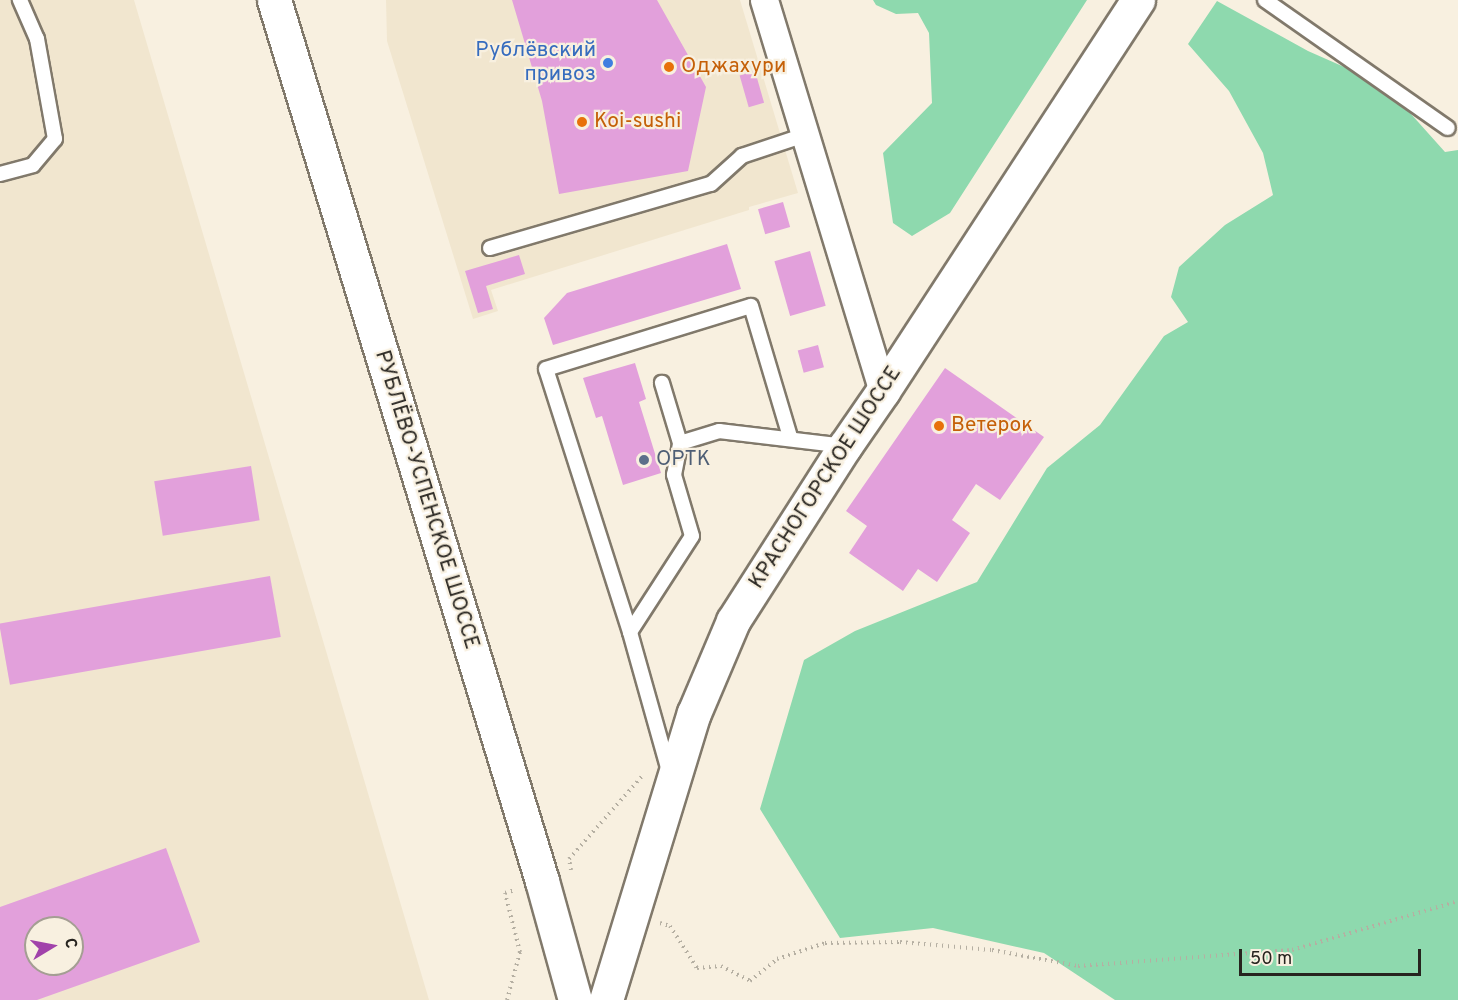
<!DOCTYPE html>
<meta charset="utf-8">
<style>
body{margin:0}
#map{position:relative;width:1458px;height:1000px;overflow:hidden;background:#f8f0e0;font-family:Overpass,sans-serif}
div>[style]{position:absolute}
.built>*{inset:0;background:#f1e6cf}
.green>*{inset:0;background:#8ed9ae}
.building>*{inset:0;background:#e2a0db;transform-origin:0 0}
.path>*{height:4px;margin-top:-2px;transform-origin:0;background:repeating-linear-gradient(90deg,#b5afa2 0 1.5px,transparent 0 6px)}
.roads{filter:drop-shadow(2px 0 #81796b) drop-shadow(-2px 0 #81796b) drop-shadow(0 2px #81796b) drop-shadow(0 -2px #81796b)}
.service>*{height:14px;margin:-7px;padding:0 7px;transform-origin:7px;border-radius:7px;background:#fff}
.minor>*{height:27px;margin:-13.5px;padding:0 13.5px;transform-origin:13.5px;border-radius:13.5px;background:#fff}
.tertiary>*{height:33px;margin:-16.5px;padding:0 16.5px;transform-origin:16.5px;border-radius:16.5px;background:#fff}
.secondary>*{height:33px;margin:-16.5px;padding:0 16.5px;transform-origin:16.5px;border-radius:16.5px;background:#fff}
.dots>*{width:16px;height:16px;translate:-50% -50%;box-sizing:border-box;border:3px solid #f8f0e0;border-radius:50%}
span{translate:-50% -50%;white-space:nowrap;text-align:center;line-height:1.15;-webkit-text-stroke:4.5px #f8f0e0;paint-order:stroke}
.shop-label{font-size:21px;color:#366cbe}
.right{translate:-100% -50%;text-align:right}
.food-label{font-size:21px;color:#c56008}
.left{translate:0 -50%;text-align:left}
.service-label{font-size:21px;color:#4e5e75}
.street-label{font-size:21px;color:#27241f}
.north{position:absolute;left:24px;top:916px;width:60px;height:60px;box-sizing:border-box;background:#f8f0e0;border:2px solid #a49e93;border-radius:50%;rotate:80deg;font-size:16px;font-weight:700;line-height:24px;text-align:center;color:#27241f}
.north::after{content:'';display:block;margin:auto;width:21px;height:27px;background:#a142aa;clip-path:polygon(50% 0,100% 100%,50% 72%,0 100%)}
.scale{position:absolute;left:1239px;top:949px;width:182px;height:27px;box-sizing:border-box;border:3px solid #27241f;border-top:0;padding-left:8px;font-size:18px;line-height:21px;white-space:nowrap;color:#27241f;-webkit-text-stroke:4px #f8f0e0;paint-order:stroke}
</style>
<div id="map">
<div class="built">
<i style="clip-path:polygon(evenodd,0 0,134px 0,429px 1000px,0 1000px,0 0,36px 928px,72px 928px,72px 964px,36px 964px,36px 928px)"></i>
<i style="clip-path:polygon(386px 0,740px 0,798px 193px,749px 207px,749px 210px,491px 290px,498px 311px,473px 319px,387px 41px)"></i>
</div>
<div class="green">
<i style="clip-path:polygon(873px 0,1087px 0,950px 213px,912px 236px,893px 223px,883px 153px,932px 103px,929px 33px,918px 13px,896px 14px,876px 5px)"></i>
<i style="clip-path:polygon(1217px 1px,1308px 51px,1385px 85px,1445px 152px,1458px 150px,1458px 1000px,1115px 1000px,1044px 953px,933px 928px,840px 938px,760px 809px,804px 660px,855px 631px,977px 582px,1047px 468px,1100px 425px,1164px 336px,1188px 322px,1171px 297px,1179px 267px,1225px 225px,1273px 195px,1263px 153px,1229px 91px,1188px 44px)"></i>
</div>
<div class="building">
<i style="clip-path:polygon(512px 0,657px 0,706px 87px,688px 171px,559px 194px,542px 101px)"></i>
<i style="left:755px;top:71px;width:33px;height:16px;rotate:74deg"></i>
<i style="left:783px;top:202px;width:26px;height:26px;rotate:74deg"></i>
<i style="clip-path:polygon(727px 244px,741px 289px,553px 345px,544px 318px,567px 293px)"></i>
<i style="left:810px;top:251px;width:57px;height:37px;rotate:74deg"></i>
<i style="clip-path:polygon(519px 255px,525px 274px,486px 286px,493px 309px,478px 313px,465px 271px)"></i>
<i style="left:818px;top:345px;width:23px;height:21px;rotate:75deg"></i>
<i style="clip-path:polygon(635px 363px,646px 399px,639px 402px,661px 473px,623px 485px,602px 416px,596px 418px,583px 378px)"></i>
<i style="clip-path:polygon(945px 368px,1044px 437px,1000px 500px,976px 484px,952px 520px,970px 533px,937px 582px,918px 569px,903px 591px,849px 553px,867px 526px,846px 511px)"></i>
<i style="left:251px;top:466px;width:55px;height:98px;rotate:81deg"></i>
<i style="left:270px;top:576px;width:62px;height:275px;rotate:80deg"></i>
<i style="clip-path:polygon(evenodd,166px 848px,200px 942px,37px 1000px,0 1000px,0 907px,166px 848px,36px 928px,72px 928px,72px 964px,36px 964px,36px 928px)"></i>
</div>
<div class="path">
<i style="left:571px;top:870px;width:11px;rotate:-100deg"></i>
<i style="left:569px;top:859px;width:113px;rotate:-48.6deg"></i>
<i style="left:660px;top:923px;width:10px;rotate:17deg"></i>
<i style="left:670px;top:926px;width:50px;rotate:57.3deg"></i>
<i style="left:697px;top:968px;width:24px;rotate:-5deg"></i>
<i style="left:721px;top:966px;width:33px;rotate:27deg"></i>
<i style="left:750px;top:981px;width:35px;rotate:-39deg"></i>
<i style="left:777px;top:959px;width:51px;rotate:-18.4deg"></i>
<i style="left:825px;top:943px;width:75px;rotate:-0.8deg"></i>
<i style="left:900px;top:942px;width:92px;rotate:5deg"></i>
<i style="left:992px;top:950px;width:87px;rotate:10.5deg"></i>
<i style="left:1078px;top:966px;width:215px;rotate:-4.3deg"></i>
<i style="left:1292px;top:950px;width:173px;rotate:-16.4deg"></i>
<i style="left:507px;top:1000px;width:50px;rotate:-74.8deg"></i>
<i style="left:520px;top:952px;width:61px;rotate:-104.3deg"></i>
<i style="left:505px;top:893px;width:10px;rotate:-17deg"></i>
</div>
<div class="roads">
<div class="service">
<i style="left:1265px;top:0;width:223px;rotate:35deg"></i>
<i style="left:0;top:174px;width:34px;rotate:-15deg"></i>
<i style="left:33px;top:165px;width:34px;rotate:-50deg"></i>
<i style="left:55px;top:139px;width:102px;rotate:-100.2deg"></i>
<i style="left:37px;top:39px;width:43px;rotate:-113.6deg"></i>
<i style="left:490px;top:248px;width:230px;rotate:-16.2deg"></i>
<i style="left:711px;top:184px;width:42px;rotate:-42.1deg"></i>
<i style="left:742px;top:156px;width:66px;rotate:-18.4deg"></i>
<i style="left:680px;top:443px;width:41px;rotate:-17.1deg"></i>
<i style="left:719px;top:431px;width:127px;rotate:6.8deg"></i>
<i style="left:630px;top:632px;width:114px;rotate:-57.1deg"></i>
<i style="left:692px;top:536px;width:64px;rotate:-106.4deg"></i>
<i style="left:674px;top:475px;width:33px;rotate:-79deg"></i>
<i style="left:680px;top:443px;width:63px;rotate:-106.7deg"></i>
<i style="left:669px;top:771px;width:144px;rotate:-105.7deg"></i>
<i style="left:630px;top:632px;width:276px;rotate:-107.7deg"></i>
<i style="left:546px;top:369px;width:214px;rotate:-17.1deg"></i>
<i style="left:751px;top:306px;width:137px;rotate:73.4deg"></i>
</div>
<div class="minor">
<i style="left:764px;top:0;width:409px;rotate:73.1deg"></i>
</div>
<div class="tertiary">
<i style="left:606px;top:1000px;width:300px;rotate:-73deg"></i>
<i style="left:694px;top:713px;width:100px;rotate:-67deg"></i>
<i style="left:733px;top:621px;width:208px;rotate:-57.4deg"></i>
<i style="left:845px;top:446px;width:67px;rotate:-55.4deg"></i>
<i style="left:883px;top:391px;width:467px;rotate:-56.9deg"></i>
</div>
<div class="secondary">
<i style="left:274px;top:0;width:921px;rotate:73.08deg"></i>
<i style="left:542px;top:881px;width:123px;rotate:74.5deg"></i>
</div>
</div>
<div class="dots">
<i style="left:608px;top:63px;background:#3f7fe0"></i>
<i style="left:669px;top:67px;background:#e8710a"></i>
<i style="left:582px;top:122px;background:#e8710a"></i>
<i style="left:939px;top:426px;background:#e8710a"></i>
<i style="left:644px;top:460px;background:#5c6f8a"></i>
</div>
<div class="shop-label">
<span class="right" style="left:596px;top:63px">Рублёвский<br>привоз</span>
</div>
<div class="food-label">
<span class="left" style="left:681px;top:67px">Оджахури</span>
<span class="left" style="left:594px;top:122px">Koi-sushi</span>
<span class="left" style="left:951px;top:426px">Ветерок</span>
</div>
<div class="service-label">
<span class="left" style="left:656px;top:460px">ОРТК</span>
</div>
<div class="street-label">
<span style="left:826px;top:478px;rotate:-57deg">КРАСНОГОРСКОЕ ШОССЕ</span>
<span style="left:426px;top:500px;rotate:73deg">РУБЛЁВО-УСПЕНСКОЕ ШОССЕ</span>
</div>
<div class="north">С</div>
<div class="scale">50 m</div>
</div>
